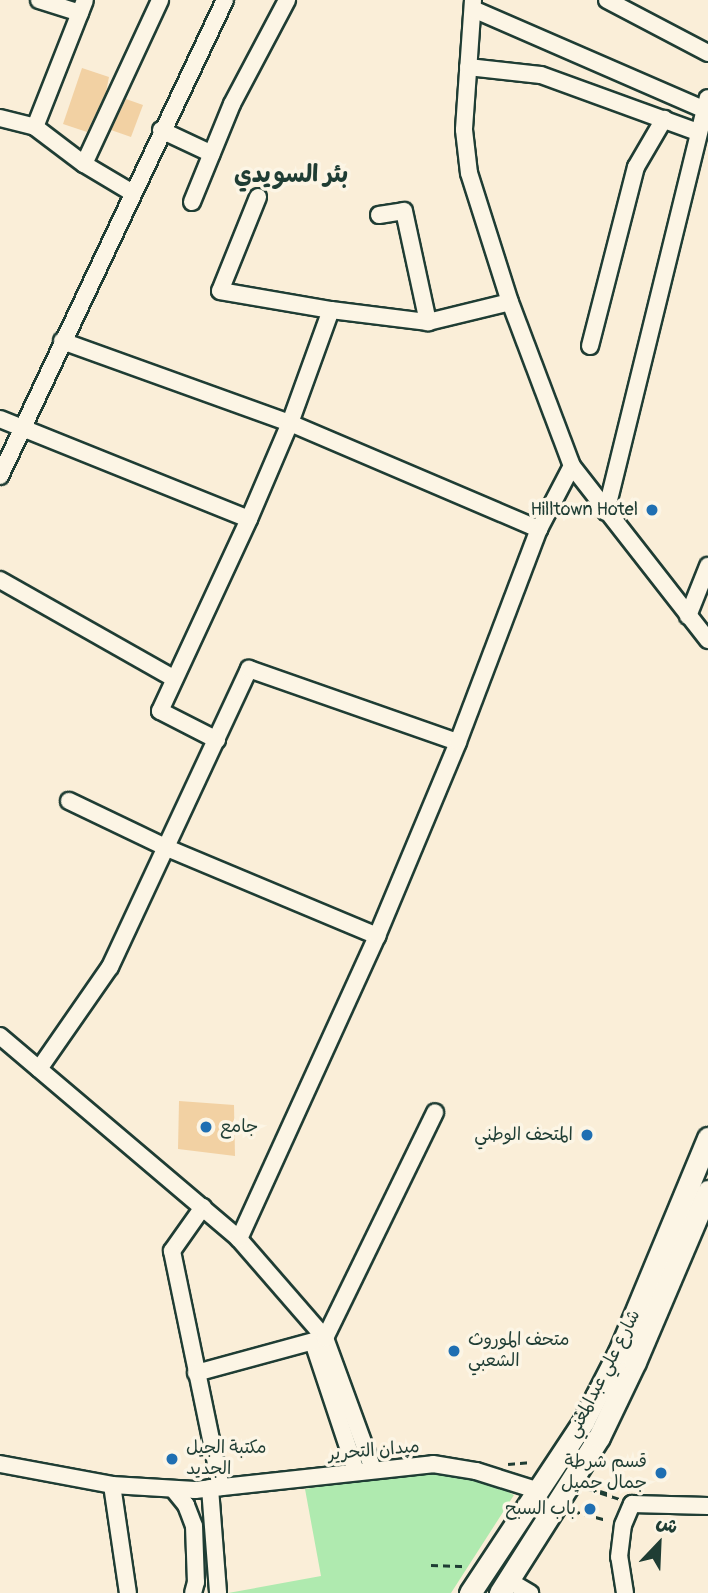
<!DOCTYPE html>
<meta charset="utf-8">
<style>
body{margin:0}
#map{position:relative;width:708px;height:1593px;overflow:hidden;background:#faeed8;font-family:Pangolin,"Playpen Sans Arabic",sans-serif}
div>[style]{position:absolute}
.green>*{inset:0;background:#afeaaf}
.building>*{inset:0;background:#f2d1a3}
.path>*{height:2.5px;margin-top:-1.25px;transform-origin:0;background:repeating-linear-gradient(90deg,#1f3d34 0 7px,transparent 0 12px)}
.roads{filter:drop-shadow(2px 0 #1f3d34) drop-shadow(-2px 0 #1f3d34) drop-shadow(0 2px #1f3d34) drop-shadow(0 -2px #1f3d34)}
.minor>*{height:16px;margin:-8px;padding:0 8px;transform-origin:8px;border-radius:8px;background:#fcf5e5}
.major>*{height:21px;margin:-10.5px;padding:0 10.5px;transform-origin:10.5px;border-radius:10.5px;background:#fcf5e5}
.dots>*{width:19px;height:19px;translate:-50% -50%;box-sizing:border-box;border:4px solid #fcf5e5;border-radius:50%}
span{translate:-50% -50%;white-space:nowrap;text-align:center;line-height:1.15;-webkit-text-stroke:7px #fcf5e5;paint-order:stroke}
.poi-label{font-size:18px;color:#1f3d34}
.right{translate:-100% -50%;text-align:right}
.left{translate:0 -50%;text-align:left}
.street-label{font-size:18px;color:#1f3d34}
.district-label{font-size:24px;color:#1f3d34;font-weight:700}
.north{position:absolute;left:624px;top:1509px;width:70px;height:70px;-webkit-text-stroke:5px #fcf5e5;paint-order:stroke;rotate:23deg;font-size:19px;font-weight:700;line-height:28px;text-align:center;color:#1f3d34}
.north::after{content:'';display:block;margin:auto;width:24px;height:32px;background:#1f3d34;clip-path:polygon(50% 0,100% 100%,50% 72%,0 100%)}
</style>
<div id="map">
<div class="green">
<i style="clip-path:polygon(428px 1469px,475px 1475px,514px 1495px,451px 1593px,228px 1593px,321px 1576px,305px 1489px)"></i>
</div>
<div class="building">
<i style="clip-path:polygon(82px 68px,109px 77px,106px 92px,87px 132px,63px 124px)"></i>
<i style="clip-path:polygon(126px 99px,143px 105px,131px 137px,111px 130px)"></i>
<i style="clip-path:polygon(179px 1101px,234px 1105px,235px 1156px,178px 1149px)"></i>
</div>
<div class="path">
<i style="left:508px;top:1464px;width:21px;rotate:-5deg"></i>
<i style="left:589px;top:1489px;width:32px;rotate:18deg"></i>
<i style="left:600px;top:1491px;width:9px;rotate:18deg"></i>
<i style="left:573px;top:1511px;width:35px;rotate:15deg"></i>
<i style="left:431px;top:1565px;width:36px;rotate:2deg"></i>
</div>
<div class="roads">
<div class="minor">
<i style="left:39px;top:0;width:43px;rotate:17.6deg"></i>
<i style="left:473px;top:0;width:130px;rotate:94deg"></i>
<i style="left:464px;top:130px;width:43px;rotate:83.4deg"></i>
<i style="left:469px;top:173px;width:135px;rotate:72.4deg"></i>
<i style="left:510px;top:302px;width:175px;rotate:69.3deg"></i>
<i style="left:607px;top:0;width:114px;rotate:27.7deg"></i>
<i style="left:473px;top:9px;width:253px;rotate:23.5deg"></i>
<i style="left:468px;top:67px;width:73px;rotate:6.3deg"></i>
<i style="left:541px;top:75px;width:167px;rotate:20deg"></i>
<i style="left:0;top:118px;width:36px;rotate:14deg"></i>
<i style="left:35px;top:127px;width:61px;rotate:37.1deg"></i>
<i style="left:84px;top:164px;width:55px;rotate:30.8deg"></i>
<i style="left:35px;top:127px;width:136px;rotate:-68.5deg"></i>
<i style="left:161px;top:130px;width:56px;rotate:25.2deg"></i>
<i style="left:84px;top:164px;width:181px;rotate:-65.1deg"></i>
<i style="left:258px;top:197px;width:101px;rotate:112deg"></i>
<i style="left:220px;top:291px;width:113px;rotate:9.7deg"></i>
<i style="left:331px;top:310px;width:98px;rotate:7.1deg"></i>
<i style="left:428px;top:322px;width:84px;rotate:-13.7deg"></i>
<i style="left:192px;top:202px;width:106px;rotate:-67.8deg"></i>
<i style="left:232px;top:104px;width:118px;rotate:-62.1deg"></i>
<i style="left:379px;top:215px;width:25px;rotate:-9deg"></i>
<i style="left:404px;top:211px;width:114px;rotate:77.8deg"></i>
<i style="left:62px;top:341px;width:242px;rotate:19.8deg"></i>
<i style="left:290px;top:423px;width:271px;rotate:23.1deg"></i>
<i style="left:590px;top:346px;width:185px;rotate:-75.6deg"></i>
<i style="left:636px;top:167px;width:56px;rotate:-59.7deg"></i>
<i style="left:0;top:419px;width:268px;rotate:21.9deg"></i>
<i style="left:0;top:476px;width:526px;rotate:-64.7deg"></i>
<i style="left:606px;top:512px;width:426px;rotate:-76.2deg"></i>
<i style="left:0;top:580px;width:199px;rotate:29.5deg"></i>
<i style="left:688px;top:616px;width:54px;rotate:-68.2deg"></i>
<i style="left:217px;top:740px;width:64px;rotate:-153deg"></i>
<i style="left:160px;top:711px;width:212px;rotate:-65.1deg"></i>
<i style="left:249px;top:519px;width:104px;rotate:-66.9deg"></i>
<i style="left:290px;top:423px;width:120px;rotate:-70.1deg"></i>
<i style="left:69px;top:801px;width:109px;rotate:25.6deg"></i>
<i style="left:167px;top:848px;width:228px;rotate:22.7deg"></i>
<i style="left:0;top:1036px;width:314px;rotate:40.3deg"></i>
<i style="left:239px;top:1239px;width:131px;rotate:49deg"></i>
<i style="left:325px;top:1338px;width:140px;rotate:69.9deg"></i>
<i style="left:39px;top:1069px;width:124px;rotate:-55.2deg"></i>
<i style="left:110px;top:967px;width:329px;rotate:-65deg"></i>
<i style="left:249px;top:669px;width:221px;rotate:19.3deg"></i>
<i style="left:203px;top:1207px;width:54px;rotate:125.2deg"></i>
<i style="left:172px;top:1251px;width:241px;rotate:78.3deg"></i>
<i style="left:239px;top:1239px;width:333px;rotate:-65.5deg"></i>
<i style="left:377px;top:936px;width:210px;rotate:-67.3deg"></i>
<i style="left:458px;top:742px;width:228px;rotate:-69.2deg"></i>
<i style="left:539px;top:529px;width:71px;rotate:-62.4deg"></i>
<i style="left:572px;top:466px;width:221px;rotate:52deg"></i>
<i style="left:313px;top:1342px;width:136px;rotate:71.6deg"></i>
<i style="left:196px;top:1373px;width:134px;rotate:-15.2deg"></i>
<i style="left:325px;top:1338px;width:251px;rotate:-64deg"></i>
<i style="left:0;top:1464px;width:114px;rotate:10.6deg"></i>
<i style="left:112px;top:1485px;width:83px;rotate:3.4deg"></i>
<i style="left:195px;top:1490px;width:239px;rotate:-6.2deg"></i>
<i style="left:433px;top:1464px;width:44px;rotate:9.2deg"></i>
<i style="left:476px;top:1471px;width:66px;rotate:17.6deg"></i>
<i style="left:112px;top:1485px;width:109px;rotate:81.6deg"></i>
<i style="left:210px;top:1488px;width:105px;rotate:85.6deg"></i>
<i style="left:173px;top:1489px;width:21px;rotate:51deg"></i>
<i style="left:186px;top:1505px;width:22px;rotate:69deg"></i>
<i style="left:194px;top:1526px;width:56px;rotate:88deg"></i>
<i style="left:196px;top:1582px;width:11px;rotate:105deg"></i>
<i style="left:508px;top:1580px;width:26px;rotate:31deg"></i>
<i style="left:625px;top:1593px;width:36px;rotate:-99deg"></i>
<i style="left:619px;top:1557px;width:32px;rotate:-83deg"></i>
<i style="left:623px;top:1525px;width:23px;rotate:-67deg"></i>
<i style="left:632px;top:1504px;width:76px;rotate:1.5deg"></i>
</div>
<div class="major">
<i style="left:470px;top:1593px;width:205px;rotate:-56.5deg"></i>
<i style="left:583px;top:1422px;width:79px;rotate:-62.8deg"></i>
<i style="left:619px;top:1352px;width:232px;rotate:-67.4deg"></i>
<i style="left:500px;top:1593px;width:185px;rotate:-57.6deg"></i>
<i style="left:599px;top:1437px;width:83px;rotate:-64.4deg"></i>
<i style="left:635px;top:1362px;width:186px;rotate:-66.9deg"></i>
</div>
</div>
<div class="dots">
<i style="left:652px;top:510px;background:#1f6fb2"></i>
<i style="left:206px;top:1127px;background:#1f6fb2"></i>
<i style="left:587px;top:1135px;background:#1f6fb2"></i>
<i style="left:454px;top:1351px;background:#1f6fb2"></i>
<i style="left:172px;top:1459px;background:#1f6fb2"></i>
<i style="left:661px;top:1473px;background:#1f6fb2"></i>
<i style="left:590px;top:1509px;background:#1f6fb2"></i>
</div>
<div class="poi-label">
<span class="right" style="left:638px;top:510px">Hilltown Hotel</span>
<span class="left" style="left:220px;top:1127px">جامع</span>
<span class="right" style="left:573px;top:1135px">المتحف الوطني</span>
<span class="left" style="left:468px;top:1351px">متحف الموروث<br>الشعبي</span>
<span class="left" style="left:186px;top:1459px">مكتبة الجيل<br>الجديد</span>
<span class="right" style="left:647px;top:1473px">قسم شرطة<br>جمال جميل</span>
<span class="right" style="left:576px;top:1509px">باب السبح</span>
</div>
<div class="street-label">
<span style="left:604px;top:1374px;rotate:-63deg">شارع علي عبدالمغني</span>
<span style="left:374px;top:1451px;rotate:-5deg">ميدان التحرير</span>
</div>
<div class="district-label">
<span style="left:291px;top:175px">بئر السويدي</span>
</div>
<div class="north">ش</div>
</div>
